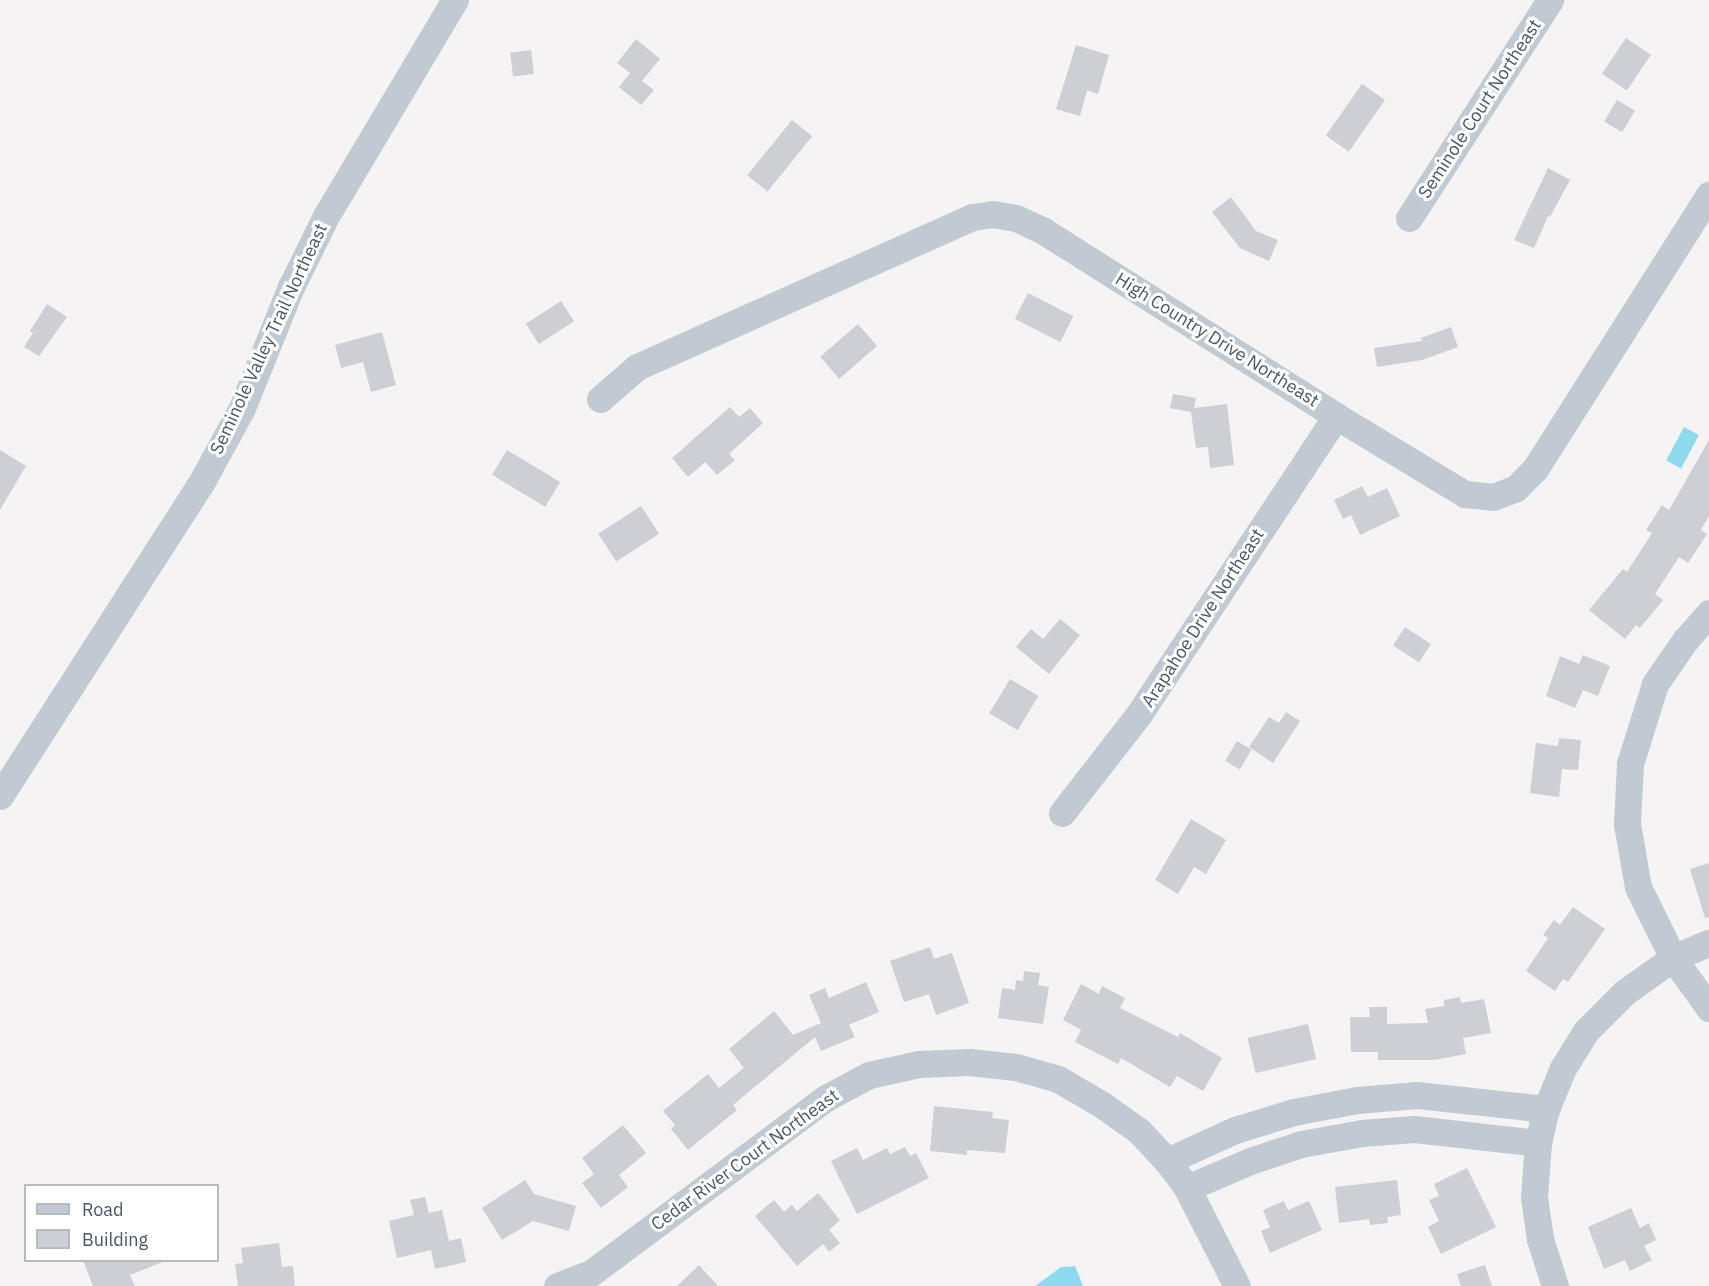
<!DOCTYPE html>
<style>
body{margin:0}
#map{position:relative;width:1709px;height:1286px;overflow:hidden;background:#f5f3f3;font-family:"IBM Plex Sans",sans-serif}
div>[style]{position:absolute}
.water>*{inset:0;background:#90daee;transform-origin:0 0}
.building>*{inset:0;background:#cdcfd5;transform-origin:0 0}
.minor>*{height:27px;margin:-13.5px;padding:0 13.5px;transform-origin:13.5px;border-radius:13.5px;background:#c1cad2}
span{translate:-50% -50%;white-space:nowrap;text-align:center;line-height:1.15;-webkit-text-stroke:6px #fff;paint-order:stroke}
.street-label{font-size:18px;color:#4a5661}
.legend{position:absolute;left:24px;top:1184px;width:195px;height:78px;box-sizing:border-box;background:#fff;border:2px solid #b7bbc0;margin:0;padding:8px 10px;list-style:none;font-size:18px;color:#4a5661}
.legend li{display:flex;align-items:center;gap:12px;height:30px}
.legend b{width:30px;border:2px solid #b7bbc0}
</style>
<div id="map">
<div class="water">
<i style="left:1684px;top:427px;width:17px;height:38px;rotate:28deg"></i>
<i style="clip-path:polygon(1075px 1266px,1083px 1286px,1035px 1286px,1061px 1267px)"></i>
</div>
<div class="building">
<i style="left:1626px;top:38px;width:30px;height:43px;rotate:34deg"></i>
<i style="clip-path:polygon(636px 39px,660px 59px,642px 81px,654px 90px,641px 105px,619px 87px,630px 73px,617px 63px)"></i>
<i style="clip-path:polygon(1076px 45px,1109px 55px,1098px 94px,1087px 90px,1080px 116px,1056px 109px)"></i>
<i style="left:531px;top:50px;width:24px;height:21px;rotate:83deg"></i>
<i style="left:1362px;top:84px;width:28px;height:63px;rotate:35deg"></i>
<i style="left:1617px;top:100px;width:21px;height:25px;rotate:31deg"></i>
<i style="left:792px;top:120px;width:26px;height:71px;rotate:39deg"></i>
<i style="clip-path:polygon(1548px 168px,1570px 180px,1550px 217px,1548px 216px,1534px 248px,1514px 240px)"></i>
<i style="clip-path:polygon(1231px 197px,1256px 231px,1278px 240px,1269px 261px,1240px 248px,1212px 212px)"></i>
<i style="left:1028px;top:293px;width:51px;height:29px;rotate:27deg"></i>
<i style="left:561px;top:301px;width:24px;height:42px;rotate:57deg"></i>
<i style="clip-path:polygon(47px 304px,67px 317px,39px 356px,24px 347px,33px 333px,30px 331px)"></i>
<i style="left:858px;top:324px;width:29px;height:50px;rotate:49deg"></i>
<i style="clip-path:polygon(1451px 327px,1458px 347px,1422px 360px,1377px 367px,1374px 348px,1422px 341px,1421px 338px)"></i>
<i style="clip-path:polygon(382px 332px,396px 385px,371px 392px,363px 362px,341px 368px,335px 345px)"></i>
<i style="clip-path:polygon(1173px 394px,1196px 398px,1194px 408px,1227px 404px,1234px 465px,1210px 468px,1208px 447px,1196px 448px,1191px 412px,1170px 408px)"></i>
<i style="clip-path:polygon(730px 407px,739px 417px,750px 408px,763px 423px,729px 454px,735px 460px,717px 475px,705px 462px,688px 477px,672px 458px)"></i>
<i style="clip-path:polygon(1709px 440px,1709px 516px,1701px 530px,1707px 534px,1688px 563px,1679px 557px,1655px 594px,1663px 600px,1640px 628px,1636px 625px,1625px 639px,1589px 610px,1623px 569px,1627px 572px,1652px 533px,1646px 530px,1662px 505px,1669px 510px)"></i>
<i style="clip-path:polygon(0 450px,26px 466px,0 510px)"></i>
<i style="left:507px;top:450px;width:62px;height:29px;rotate:31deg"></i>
<i style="clip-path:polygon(1362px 486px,1368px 497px,1387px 488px,1400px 516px,1360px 535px,1351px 515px,1343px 519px,1334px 500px)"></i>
<i style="left:641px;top:506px;width:33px;height:51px;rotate:57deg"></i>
<i style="clip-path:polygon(1060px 619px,1080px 635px,1049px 674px,1016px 647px,1031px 629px,1043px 639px)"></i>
<i style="left:1405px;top:627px;width:31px;height:22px;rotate:33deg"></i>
<i style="clip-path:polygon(1583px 655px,1610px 666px,1598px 696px,1583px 690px,1575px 708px,1546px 696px,1560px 656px,1579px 664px)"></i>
<i style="left:1010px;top:679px;width:33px;height:40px;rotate:31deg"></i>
<i style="clip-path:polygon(1286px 712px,1300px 721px,1273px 763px,1249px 747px,1269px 717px,1279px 723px)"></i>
<i style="clip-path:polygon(1559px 738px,1581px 740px,1578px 770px,1562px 769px,1559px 797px,1530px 793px,1536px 743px,1558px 746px)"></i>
<i style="left:1237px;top:741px;width:17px;height:23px;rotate:31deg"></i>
<i style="clip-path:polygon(1191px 819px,1226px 840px,1206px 874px,1194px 867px,1178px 894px,1155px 880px)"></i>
<i style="clip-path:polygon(1709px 863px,1709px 917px,1705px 918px,1690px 869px)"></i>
<i style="clip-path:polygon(1573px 907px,1605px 929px,1568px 982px,1563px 979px,1555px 991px,1526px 971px,1548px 938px,1543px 935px,1554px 920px,1560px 925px)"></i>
<i style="clip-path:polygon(930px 947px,934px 959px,952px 953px,969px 1003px,936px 1015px,929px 994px,904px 1002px,890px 961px)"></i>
<i style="clip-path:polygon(1024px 971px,1040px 973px,1038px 985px,1049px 987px,1043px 1024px,998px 1018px,1002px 988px,1015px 990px,1016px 980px,1023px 981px)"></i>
<i style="clip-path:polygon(866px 982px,879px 1012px,849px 1025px,855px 1037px,821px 1051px,815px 1037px,733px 1105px,737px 1110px,688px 1150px,671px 1129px,675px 1125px,663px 1111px,708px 1074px,719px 1088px,744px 1068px,729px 1049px,774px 1011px,793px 1035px,821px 1023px,809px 995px,825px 988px,829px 998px)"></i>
<i style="clip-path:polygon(1081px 984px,1099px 994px,1102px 986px,1125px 998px,1120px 1008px,1178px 1037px,1180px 1033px,1222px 1058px,1203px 1091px,1177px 1076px,1170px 1087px,1121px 1058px,1118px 1064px,1075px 1042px,1081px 1030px,1063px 1020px)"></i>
<i style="clip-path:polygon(1460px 997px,1461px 1003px,1484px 999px,1491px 1033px,1463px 1038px,1466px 1054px,1434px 1060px,1378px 1060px,1378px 1052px,1351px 1052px,1350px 1017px,1370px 1017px,1369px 1007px,1387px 1007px,1387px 1024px,1428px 1023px,1425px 1009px,1444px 1006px,1444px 1000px)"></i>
<i style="left:1308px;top:1024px;width:36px;height:62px;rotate:77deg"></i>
<i style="clip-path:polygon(934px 1106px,993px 1112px,992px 1118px,1009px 1120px,1005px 1153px,967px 1150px,967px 1155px,930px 1151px)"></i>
<i style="clip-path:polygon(623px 1125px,646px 1153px,619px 1175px,628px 1187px,601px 1208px,582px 1183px,594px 1174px,582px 1158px)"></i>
<i style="clip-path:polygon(905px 1147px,910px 1156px,916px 1153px,929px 1178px,857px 1214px,831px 1161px,857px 1148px,863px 1160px,887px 1148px,890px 1154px)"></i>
<i style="clip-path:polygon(1467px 1168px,1496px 1227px,1441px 1254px,1428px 1227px,1439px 1221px,1429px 1200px,1439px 1196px,1434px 1184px)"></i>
<i style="clip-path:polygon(525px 1180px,534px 1194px,576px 1206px,569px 1231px,533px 1221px,502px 1240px,482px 1208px)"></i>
<i style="clip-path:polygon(1397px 1180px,1401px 1215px,1387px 1217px,1388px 1223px,1370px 1225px,1369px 1219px,1339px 1223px,1335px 1187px)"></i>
<i style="clip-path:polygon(818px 1193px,840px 1220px,829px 1230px,840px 1243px,829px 1252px,823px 1244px,797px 1266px,755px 1216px,774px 1200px,784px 1212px,792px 1205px,797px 1211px)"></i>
<i style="clip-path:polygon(425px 1197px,429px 1213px,442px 1210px,449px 1241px,461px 1238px,466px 1262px,435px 1269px,431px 1250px,397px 1258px,389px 1221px,414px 1215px,410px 1200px)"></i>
<i style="clip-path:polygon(1284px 1201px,1288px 1210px,1309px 1201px,1322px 1230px,1270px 1253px,1261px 1231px,1270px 1227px,1263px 1210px)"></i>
<i style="clip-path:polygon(1631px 1208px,1640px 1228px,1649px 1223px,1656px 1240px,1644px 1246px,1652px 1260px,1630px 1271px,1625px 1260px,1604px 1269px,1588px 1227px)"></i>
<i style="clip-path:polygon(279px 1243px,282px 1267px,293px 1266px,295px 1286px,238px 1286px,235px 1264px,243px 1263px,241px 1248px)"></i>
<i style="clip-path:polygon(83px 1260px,165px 1260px,165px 1261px,130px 1275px,135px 1286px,93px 1286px)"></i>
<i style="clip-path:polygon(699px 1265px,718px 1286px,677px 1286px)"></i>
<i style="clip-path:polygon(1485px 1265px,1492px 1286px,1461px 1286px,1457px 1274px)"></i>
</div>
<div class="minor">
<i style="left:1409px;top:218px;width:260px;rotate:-57.1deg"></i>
<i style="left:600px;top:399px;width:49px;rotate:-40.9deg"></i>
<i style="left:637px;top:367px;width:367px;rotate:-24.1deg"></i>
<i style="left:972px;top:217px;width:21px;rotate:-8deg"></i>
<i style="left:993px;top:214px;width:23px;rotate:10deg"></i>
<i style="left:1016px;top:218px;width:29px;rotate:25deg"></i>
<i style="left:1042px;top:230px;width:348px;rotate:32.3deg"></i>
<i style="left:1336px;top:416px;width:151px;rotate:31.2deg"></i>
<i style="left:1465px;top:494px;width:28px;rotate:6deg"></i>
<i style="left:1493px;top:497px;width:25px;rotate:-21deg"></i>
<i style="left:1516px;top:488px;width:27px;rotate:-45deg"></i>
<i style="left:1535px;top:469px;width:325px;rotate:-57.6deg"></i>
<i style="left:1709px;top:613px;width:35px;rotate:131deg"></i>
<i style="left:1686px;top:639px;width:55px;rotate:124.6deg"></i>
<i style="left:1655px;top:684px;width:84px;rotate:107.4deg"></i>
<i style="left:1630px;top:764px;width:60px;rotate:92.9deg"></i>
<i style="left:1627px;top:824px;width:64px;rotate:80.1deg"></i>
<i style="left:1638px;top:887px;width:79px;rotate:63.8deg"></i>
<i style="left:1673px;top:958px;width:62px;rotate:54.2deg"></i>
<i style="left:0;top:796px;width:370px;rotate:-57.3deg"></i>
<i style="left:200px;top:485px;width:88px;rotate:-61.4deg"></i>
<i style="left:242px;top:408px;width:131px;rotate:-68deg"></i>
<i style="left:291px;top:287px;width:79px;rotate:-63.8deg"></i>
<i style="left:326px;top:216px;width:252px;rotate:-59.2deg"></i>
<i style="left:1062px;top:813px;width:125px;rotate:-52.1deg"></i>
<i style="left:1139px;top:714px;width:357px;rotate:-56.5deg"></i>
<i style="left:1167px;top:1161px;width:75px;rotate:-24.5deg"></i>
<i style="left:1235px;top:1130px;width:62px;rotate:-17deg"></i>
<i style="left:1294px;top:1112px;width:64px;rotate:-10.8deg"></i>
<i style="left:1357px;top:1100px;width:60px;rotate:-4.8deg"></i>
<i style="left:1417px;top:1095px;width:130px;rotate:6.2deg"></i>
<i style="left:1187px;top:1188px;width:69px;rotate:-23.2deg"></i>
<i style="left:1250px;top:1161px;width:54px;rotate:-18.4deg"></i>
<i style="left:1301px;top:1144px;width:62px;rotate:-10.2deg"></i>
<i style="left:1362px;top:1133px;width:52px;rotate:-4.4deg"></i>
<i style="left:1414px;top:1129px;width:125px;rotate:6.4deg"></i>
<i style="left:557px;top:1286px;width:36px;rotate:-21deg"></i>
<i style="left:591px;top:1273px;width:293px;rotate:-36.7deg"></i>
<i style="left:826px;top:1098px;width:49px;rotate:-28.1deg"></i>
<i style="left:869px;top:1075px;width:51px;rotate:-12.4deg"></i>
<i style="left:919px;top:1064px;width:50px;rotate:-2.3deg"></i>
<i style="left:969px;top:1062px;width:47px;rotate:6.1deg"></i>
<i style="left:1016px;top:1067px;width:44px;rotate:15.9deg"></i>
<i style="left:1058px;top:1079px;width:50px;rotate:30.2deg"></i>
<i style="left:1101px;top:1104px;width:47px;rotate:35.4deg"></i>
<i style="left:1139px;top:1131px;width:41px;rotate:47deg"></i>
<i style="left:1167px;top:1161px;width:34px;rotate:53deg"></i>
<i style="left:1187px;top:1188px;width:110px;rotate:63deg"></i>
<i style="left:1555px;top:1286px;width:49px;rotate:-107.7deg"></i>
<i style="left:1540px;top:1239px;width:42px;rotate:-98.1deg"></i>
<i style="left:1534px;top:1197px;width:54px;rotate:-85.8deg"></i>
<i style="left:1538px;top:1143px;width:35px;rotate:-77deg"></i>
<i style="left:1546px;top:1109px;width:44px;rotate:-67.5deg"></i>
<i style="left:1563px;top:1068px;width:44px;rotate:-58.1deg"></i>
<i style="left:1586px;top:1031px;width:55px;rotate:-45deg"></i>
<i style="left:1625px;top:992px;width:59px;rotate:-35.3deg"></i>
<i style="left:1673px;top:958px;width:39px;rotate:-23deg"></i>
</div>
<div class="street-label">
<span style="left:1480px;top:109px;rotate:-57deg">Seminole Court Northeast</span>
<span style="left:269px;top:339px;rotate:-65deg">Seminole Valley Trail Northeast</span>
<span style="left:1217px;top:340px;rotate:32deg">High Country Drive Northeast</span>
<span style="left:1203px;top:618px;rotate:-57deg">Arapahoe Drive Northeast</span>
<span style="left:745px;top:1160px;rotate:-36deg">Cedar River Court Northeast</span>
</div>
<ul class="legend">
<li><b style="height:8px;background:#c1cad2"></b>Road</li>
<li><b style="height:16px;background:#cdcfd5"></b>Building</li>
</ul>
</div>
